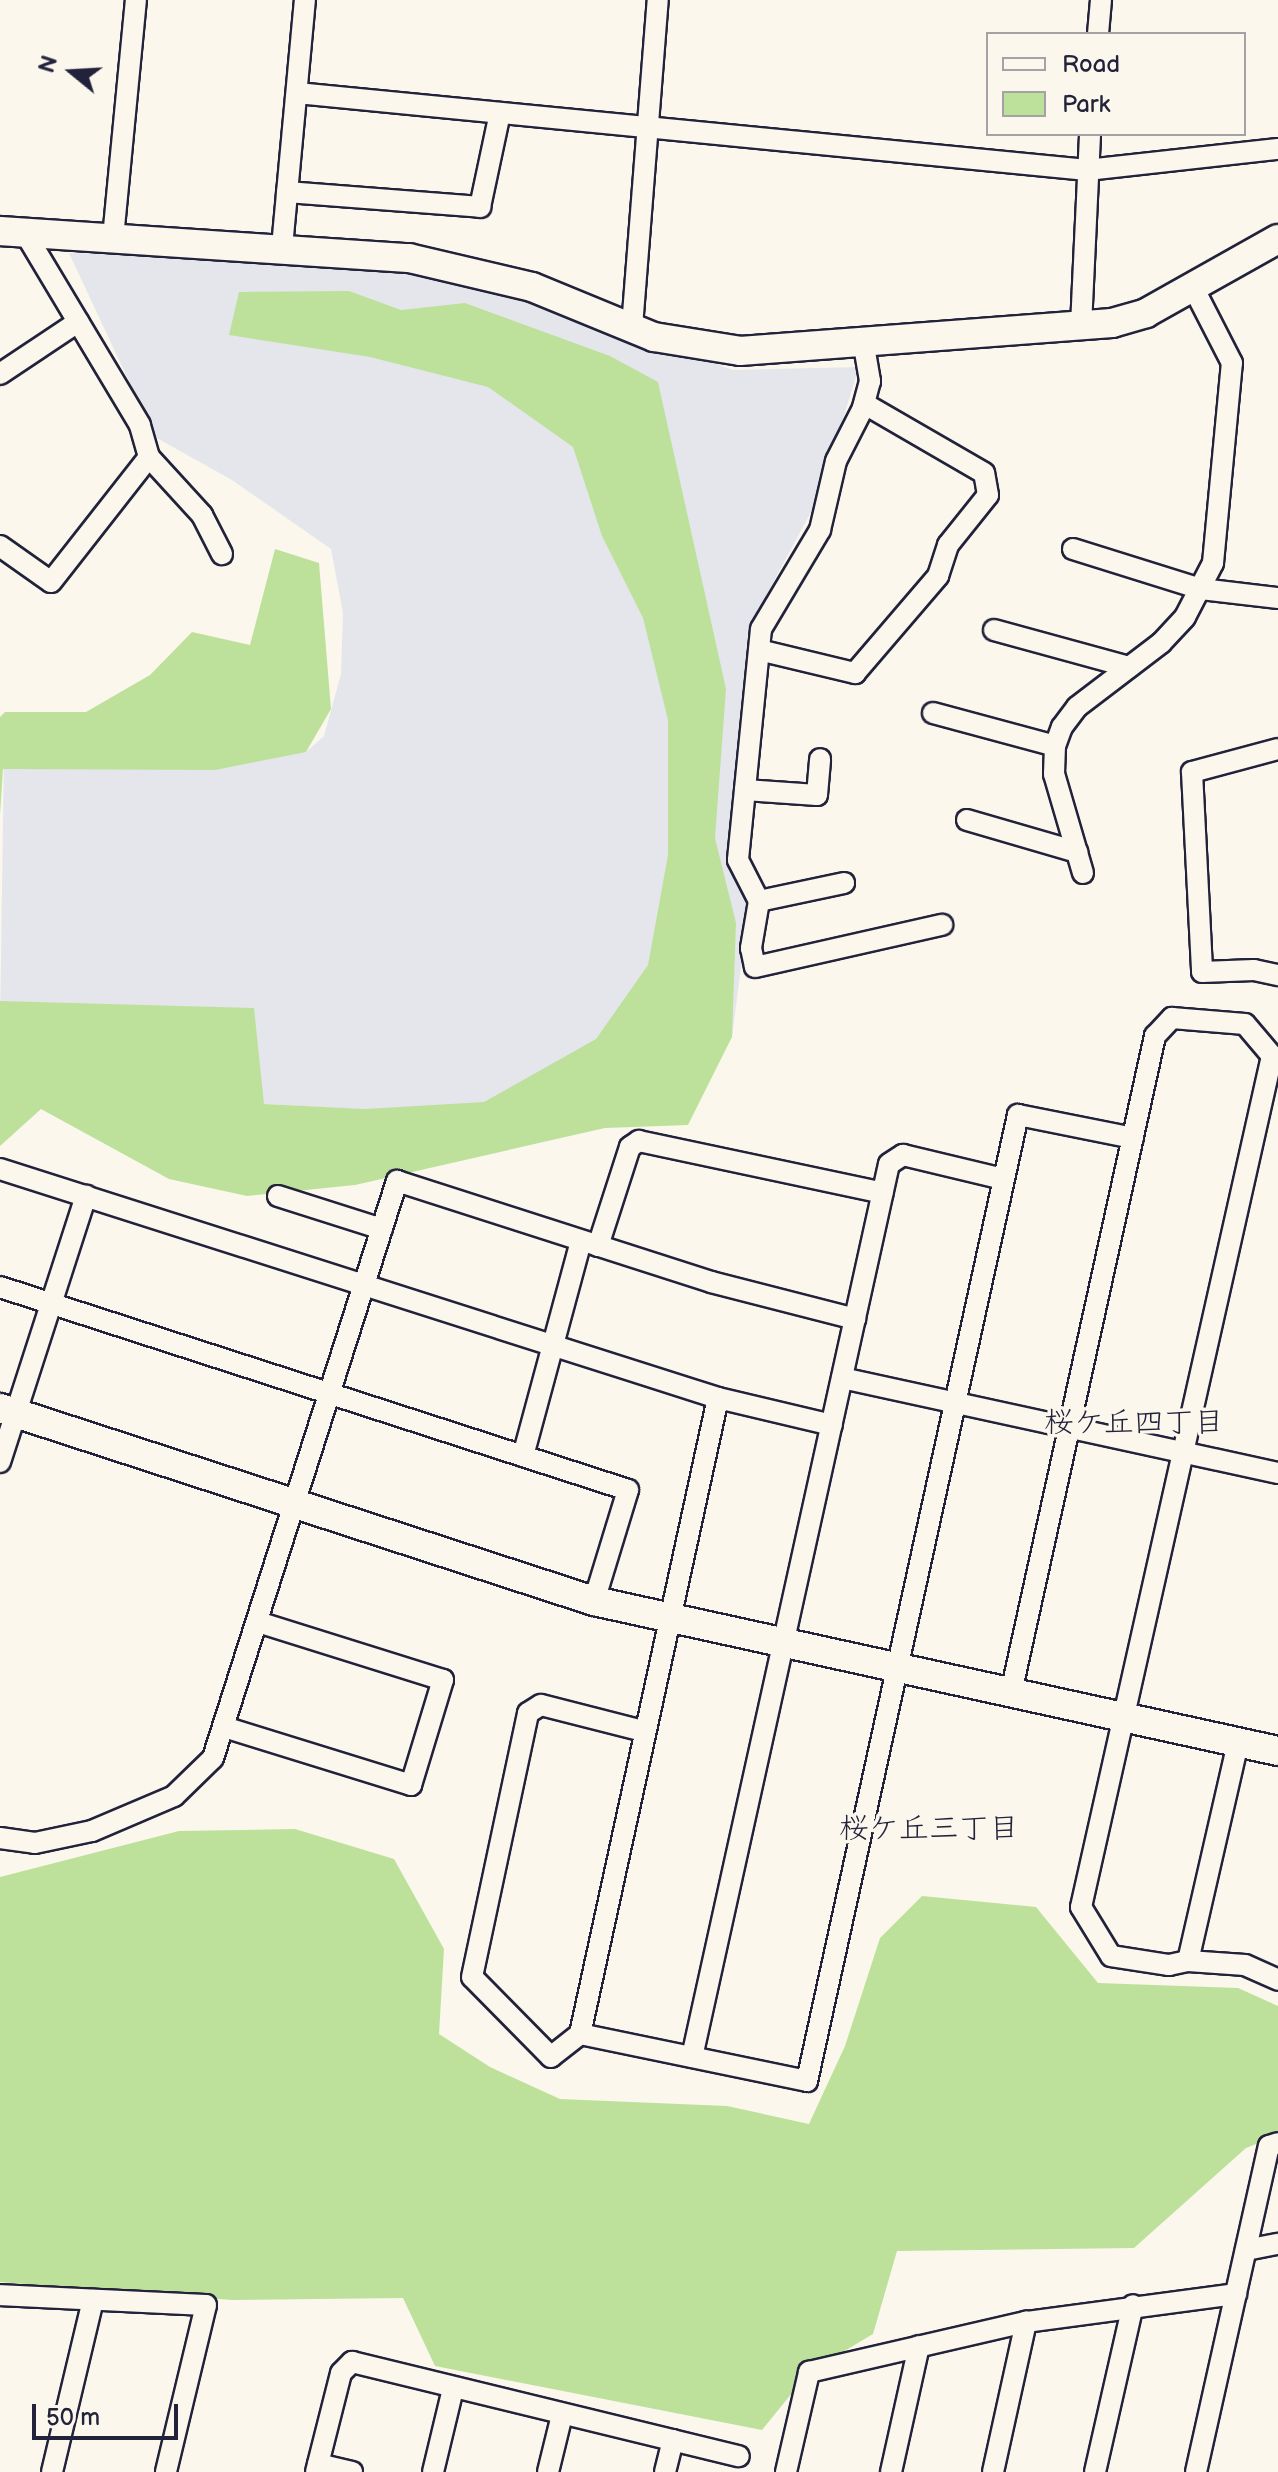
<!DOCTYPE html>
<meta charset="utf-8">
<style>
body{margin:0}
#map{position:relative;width:1278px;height:2472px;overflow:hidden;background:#fbf7ec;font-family:"Balsamiq Sans","Klee One",sans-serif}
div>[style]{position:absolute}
.built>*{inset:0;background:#e4e6ec}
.green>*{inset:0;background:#bde19b}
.roads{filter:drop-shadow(2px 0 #22223b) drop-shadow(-2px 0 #22223b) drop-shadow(0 2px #22223b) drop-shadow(0 -2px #22223b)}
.street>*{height:20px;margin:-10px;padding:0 10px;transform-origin:10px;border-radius:10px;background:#fbf7ec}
.secondary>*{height:28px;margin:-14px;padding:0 14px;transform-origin:14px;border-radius:14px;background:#fbf7ec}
span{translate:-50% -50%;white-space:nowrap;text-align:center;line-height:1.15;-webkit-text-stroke:7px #fbf7ec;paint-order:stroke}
.neighbourhood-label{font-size:30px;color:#22223b}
.legend{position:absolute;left:986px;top:32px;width:260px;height:104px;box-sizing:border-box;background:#fbf7ec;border:2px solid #a4a2a5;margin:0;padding:10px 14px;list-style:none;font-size:24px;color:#22223b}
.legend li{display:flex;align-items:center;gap:16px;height:40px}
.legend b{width:40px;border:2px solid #a4a2a5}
.north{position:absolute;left:32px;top:32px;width:80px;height:80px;-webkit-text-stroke:6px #fbf7ec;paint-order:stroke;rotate:288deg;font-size:22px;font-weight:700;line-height:32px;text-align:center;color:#22223b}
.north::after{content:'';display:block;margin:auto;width:28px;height:36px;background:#22223b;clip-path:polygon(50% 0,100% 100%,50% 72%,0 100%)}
.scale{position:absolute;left:32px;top:2404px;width:146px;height:36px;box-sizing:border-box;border:4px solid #22223b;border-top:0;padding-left:10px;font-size:24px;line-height:28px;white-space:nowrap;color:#22223b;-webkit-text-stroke:6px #fbf7ec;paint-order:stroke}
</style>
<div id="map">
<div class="built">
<i style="clip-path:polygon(69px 253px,287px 261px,434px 276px,558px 305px,733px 370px,859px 367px,818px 499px,748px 629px,730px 869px,749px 906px,732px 1037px,664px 1108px,513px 1117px,264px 1104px,0 1026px,4px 752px,306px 752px,324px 736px,341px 674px,343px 613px,331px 549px,232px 480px,155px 437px)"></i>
</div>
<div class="green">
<i style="clip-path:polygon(349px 291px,401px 310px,465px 303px,610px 356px,658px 382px,726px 689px,715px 838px,736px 923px,732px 1037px,688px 1125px,605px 1128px,355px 1185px,247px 1196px,169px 1179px,41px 1109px,0 1146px,0 1001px,254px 1008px,264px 1104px,365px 1109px,484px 1102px,596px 1039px,648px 965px,668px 855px,668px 720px,643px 618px,602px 536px,573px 447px,488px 387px,370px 357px,229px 335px,239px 292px)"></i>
<i style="clip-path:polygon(275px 549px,319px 563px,331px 709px,306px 752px,215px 770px,3px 769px,0 815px,0 717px,5px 712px,86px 712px,150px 675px,192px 632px,250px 645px)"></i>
<i style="clip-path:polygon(295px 1829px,394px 1859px,444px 1949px,439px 2034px,490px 2067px,560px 2099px,727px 2106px,809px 2124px,845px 2046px,880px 1938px,922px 1896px,1036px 1907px,1098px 1983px,1238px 1988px,1278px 2006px,1278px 2135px,1246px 2148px,1134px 2248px,897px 2251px,873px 2334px,809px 2372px,762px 2430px,435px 2366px,403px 2298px,232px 2300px,0 2282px,0 1877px,179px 1831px)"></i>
</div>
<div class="roads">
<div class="street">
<i style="left:1098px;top:34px;width:34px;rotate:-85deg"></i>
<i style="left:297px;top:93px;width:794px;rotate:5.57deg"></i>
<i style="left:1087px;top:170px;width:192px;rotate:-6.3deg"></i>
<i style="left:287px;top:192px;width:194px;rotate:4.4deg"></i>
<i style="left:480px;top:207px;width:96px;rotate:-78deg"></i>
<i style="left:113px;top:238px;width:239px;rotate:-84.5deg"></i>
<i style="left:282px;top:247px;width:248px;rotate:-84.7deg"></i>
<i style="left:1081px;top:326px;width:192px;rotate:-87.3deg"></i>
<i style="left:632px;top:327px;width:328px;rotate:-85.5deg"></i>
<i style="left:863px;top:340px;width:42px;rotate:80.3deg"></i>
<i style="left:870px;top:381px;width:28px;rotate:105deg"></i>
<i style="left:863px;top:408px;width:59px;rotate:117deg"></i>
<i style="left:836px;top:461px;width:71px;rotate:103.1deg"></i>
<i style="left:820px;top:530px;width:115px;rotate:120.8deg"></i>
<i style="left:761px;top:629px;width:232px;rotate:95.7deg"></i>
<i style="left:738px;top:860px;width:46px;rotate:62.9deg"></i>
<i style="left:759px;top:901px;width:48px;rotate:99.7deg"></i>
<i style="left:751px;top:948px;width:19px;rotate:78deg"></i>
<i style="left:755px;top:967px;width:192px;rotate:-12.7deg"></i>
<i style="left:0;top:374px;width:94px;rotate:-33.7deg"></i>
<i style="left:149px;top:457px;width:79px;rotate:47.6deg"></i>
<i style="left:202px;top:515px;width:44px;rotate:62.9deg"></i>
<i style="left:0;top:546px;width:62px;rotate:35.2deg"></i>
<i style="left:51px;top:582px;width:159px;rotate:-51.9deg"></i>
<i style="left:149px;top:457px;width:33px;rotate:-106deg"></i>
<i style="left:140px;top:425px;width:224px;rotate:-120.9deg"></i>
<i style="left:1073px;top:549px;width:134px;rotate:17.4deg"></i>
<i style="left:1201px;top:589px;width:78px;rotate:6.7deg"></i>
<i style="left:994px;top:630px;width:140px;rotate:15.3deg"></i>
<i style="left:759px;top:650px;width:99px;rotate:13.5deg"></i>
<i style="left:855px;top:673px;width:128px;rotate:-49.4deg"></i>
<i style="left:938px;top:576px;width:33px;rotate:-72deg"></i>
<i style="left:948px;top:545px;width:64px;rotate:-51.3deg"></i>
<i style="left:988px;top:495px;width:22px;rotate:-100deg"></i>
<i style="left:984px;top:473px;width:138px;rotate:-149.9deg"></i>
<i style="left:933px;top:713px;width:126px;rotate:15.1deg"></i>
<i style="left:1278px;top:749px;width:89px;rotate:165deg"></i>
<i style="left:1192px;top:772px;width:200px;rotate:87.1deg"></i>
<i style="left:1202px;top:972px;width:52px;rotate:-2.2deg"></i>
<i style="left:1254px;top:970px;width:25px;rotate:12deg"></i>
<i style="left:745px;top:790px;width:72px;rotate:4deg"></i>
<i style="left:817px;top:795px;width:36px;rotate:-85deg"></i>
<i style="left:967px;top:820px;width:115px;rotate:16.2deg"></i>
<i style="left:1083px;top:873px;width:103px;rotate:-106.3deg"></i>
<i style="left:1054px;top:774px;width:28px;rotate:-88deg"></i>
<i style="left:1055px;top:746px;width:20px;rotate:-70deg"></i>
<i style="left:1062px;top:727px;width:25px;rotate:-53deg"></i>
<i style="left:1077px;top:707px;width:106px;rotate:-37.3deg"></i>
<i style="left:1161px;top:643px;width:35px;rotate:-47deg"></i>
<i style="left:1185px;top:617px;width:61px;rotate:-62.6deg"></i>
<i style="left:1213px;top:563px;width:201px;rotate:-84.6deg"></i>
<i style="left:1232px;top:363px;width:85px;rotate:-117.2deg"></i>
<i style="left:759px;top:901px;width:87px;rotate:-12deg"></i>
<i style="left:1278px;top:1064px;width:10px;rotate:-127deg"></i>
<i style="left:1272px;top:1056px;width:872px;rotate:102.65deg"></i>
<i style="left:1081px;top:1907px;width:57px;rotate:58.5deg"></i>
<i style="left:1111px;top:1956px;width:59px;rotate:8.8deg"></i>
<i style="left:1169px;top:1965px;width:19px;rotate:-12deg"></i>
<i style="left:1188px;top:1961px;width:57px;rotate:4deg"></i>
<i style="left:1245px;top:1965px;width:36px;rotate:24deg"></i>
<i style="left:0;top:1169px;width:754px;rotate:17.69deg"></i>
<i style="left:718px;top:1398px;width:651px;rotate:102.24deg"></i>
<i style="left:580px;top:2034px;width:232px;rotate:11.7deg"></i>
<i style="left:807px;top:2081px;width:989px;rotate:-77.68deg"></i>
<i style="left:1018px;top:1115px;width:117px;rotate:11.3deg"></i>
<i style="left:278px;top:1196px;width:109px;rotate:17.6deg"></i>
<i style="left:598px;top:1246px;width:104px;rotate:-72.1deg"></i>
<i style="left:630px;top:1147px;width:11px;rotate:-34deg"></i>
<i style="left:639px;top:1141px;width:249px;rotate:12deg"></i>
<i style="left:0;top:1287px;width:660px;rotate:17.91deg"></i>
<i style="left:628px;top:1490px;width:116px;rotate:107deg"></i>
<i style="left:842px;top:1378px;width:446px;rotate:12.3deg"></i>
<i style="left:718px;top:1398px;width:117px;rotate:13.3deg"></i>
<i style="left:523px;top:1456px;width:223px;rotate:-74.9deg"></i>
<i style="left:0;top:1462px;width:280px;rotate:-72.1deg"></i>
<i style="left:1011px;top:1693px;width:673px;rotate:-77.64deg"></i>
<i style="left:1155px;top:1036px;width:25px;rotate:-47deg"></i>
<i style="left:1172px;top:1018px;width:73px;rotate:4.7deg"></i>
<i style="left:1245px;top:1024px;width:42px;rotate:49.8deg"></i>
<i style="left:224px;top:1727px;width:196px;rotate:17.2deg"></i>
<i style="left:411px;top:1785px;width:110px;rotate:-73.1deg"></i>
<i style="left:443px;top:1680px;width:194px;rotate:-162.6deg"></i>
<i style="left:0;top:1838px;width:35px;rotate:8deg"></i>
<i style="left:35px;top:1843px;width:58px;rotate:-11.9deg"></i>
<i style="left:92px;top:1831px;width:89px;rotate:-23.1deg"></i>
<i style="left:174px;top:1796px;width:54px;rotate:-44.3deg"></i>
<i style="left:213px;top:1758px;width:606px;rotate:-72.31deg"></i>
<i style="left:397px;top:1181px;width:330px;rotate:17.8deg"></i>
<i style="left:711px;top:1282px;width:149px;rotate:14.4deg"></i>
<i style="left:1188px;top:1961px;width:225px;rotate:-77.1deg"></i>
<i style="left:580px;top:2034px;width:37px;rotate:142deg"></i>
<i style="left:551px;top:2057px;width:112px;rotate:-134.6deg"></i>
<i style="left:472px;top:1977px;width:270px;rotate:-78deg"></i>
<i style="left:528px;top:1713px;width:15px;rotate:-32deg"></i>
<i style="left:541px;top:1705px;width:105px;rotate:14.3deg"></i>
<i style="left:692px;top:2057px;width:914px;rotate:-77.56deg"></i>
<i style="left:889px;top:1164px;width:17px;rotate:-33deg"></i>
<i style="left:903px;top:1155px;width:103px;rotate:13.5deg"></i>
<i style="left:1246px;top:2250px;width:33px;rotate:-11deg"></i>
<i style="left:0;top:2295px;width:206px;rotate:2.8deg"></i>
<i style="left:206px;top:2305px;width:172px;rotate:103.5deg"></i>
<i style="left:318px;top:2464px;width:35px;rotate:13deg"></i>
<i style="left:52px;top:2472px;width:177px;rotate:-76.6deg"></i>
<i style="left:316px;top:2472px;width:102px;rotate:-75.8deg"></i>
<i style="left:341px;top:2373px;width:16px;rotate:-45deg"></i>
<i style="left:352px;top:2362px;width:398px;rotate:13.7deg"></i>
<i style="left:433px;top:2472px;width:85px;rotate:-76.5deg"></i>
<i style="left:548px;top:2472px;width:59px;rotate:-76.2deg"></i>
<i style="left:665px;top:2472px;width:33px;rotate:-76deg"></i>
<i style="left:786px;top:2472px;width:103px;rotate:-77deg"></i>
<i style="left:809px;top:2372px;width:223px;rotate:-13deg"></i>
<i style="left:1026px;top:2322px;width:212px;rotate:-7.6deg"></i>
<i style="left:891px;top:2472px;width:129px;rotate:-77.5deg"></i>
<i style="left:993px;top:2472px;width:154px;rotate:-77.6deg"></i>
<i style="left:1095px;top:2472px;width:171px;rotate:-77.2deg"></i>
<i style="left:1196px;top:2472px;width:334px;rotate:-77.4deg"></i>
<i style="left:1269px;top:2146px;width:9px;rotate:-18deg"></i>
</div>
<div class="secondary">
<i style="left:0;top:231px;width:410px;rotate:3.8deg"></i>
<i style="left:409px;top:258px;width:126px;rotate:13.3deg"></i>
<i style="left:532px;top:287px;width:132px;rotate:22.3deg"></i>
<i style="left:654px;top:337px;width:87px;rotate:9.2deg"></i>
<i style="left:740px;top:351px;width:373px;rotate:-4.3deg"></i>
<i style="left:1112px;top:323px;width:35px;rotate:-16deg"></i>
<i style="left:1146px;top:313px;width:151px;rotate:-29.3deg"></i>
<i style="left:0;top:1408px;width:625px;rotate:18deg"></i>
<i style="left:594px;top:1601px;width:700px;rotate:12.37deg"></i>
</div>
</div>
<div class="neighbourhood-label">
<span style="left:1134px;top:1423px">桜ケ丘四丁目</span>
<span style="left:929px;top:1829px">桜ケ丘三丁目</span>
</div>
<ul class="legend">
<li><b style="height:10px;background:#fbf7ec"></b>Road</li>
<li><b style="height:22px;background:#bde19b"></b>Park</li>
</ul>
<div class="north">N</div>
<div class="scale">50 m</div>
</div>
